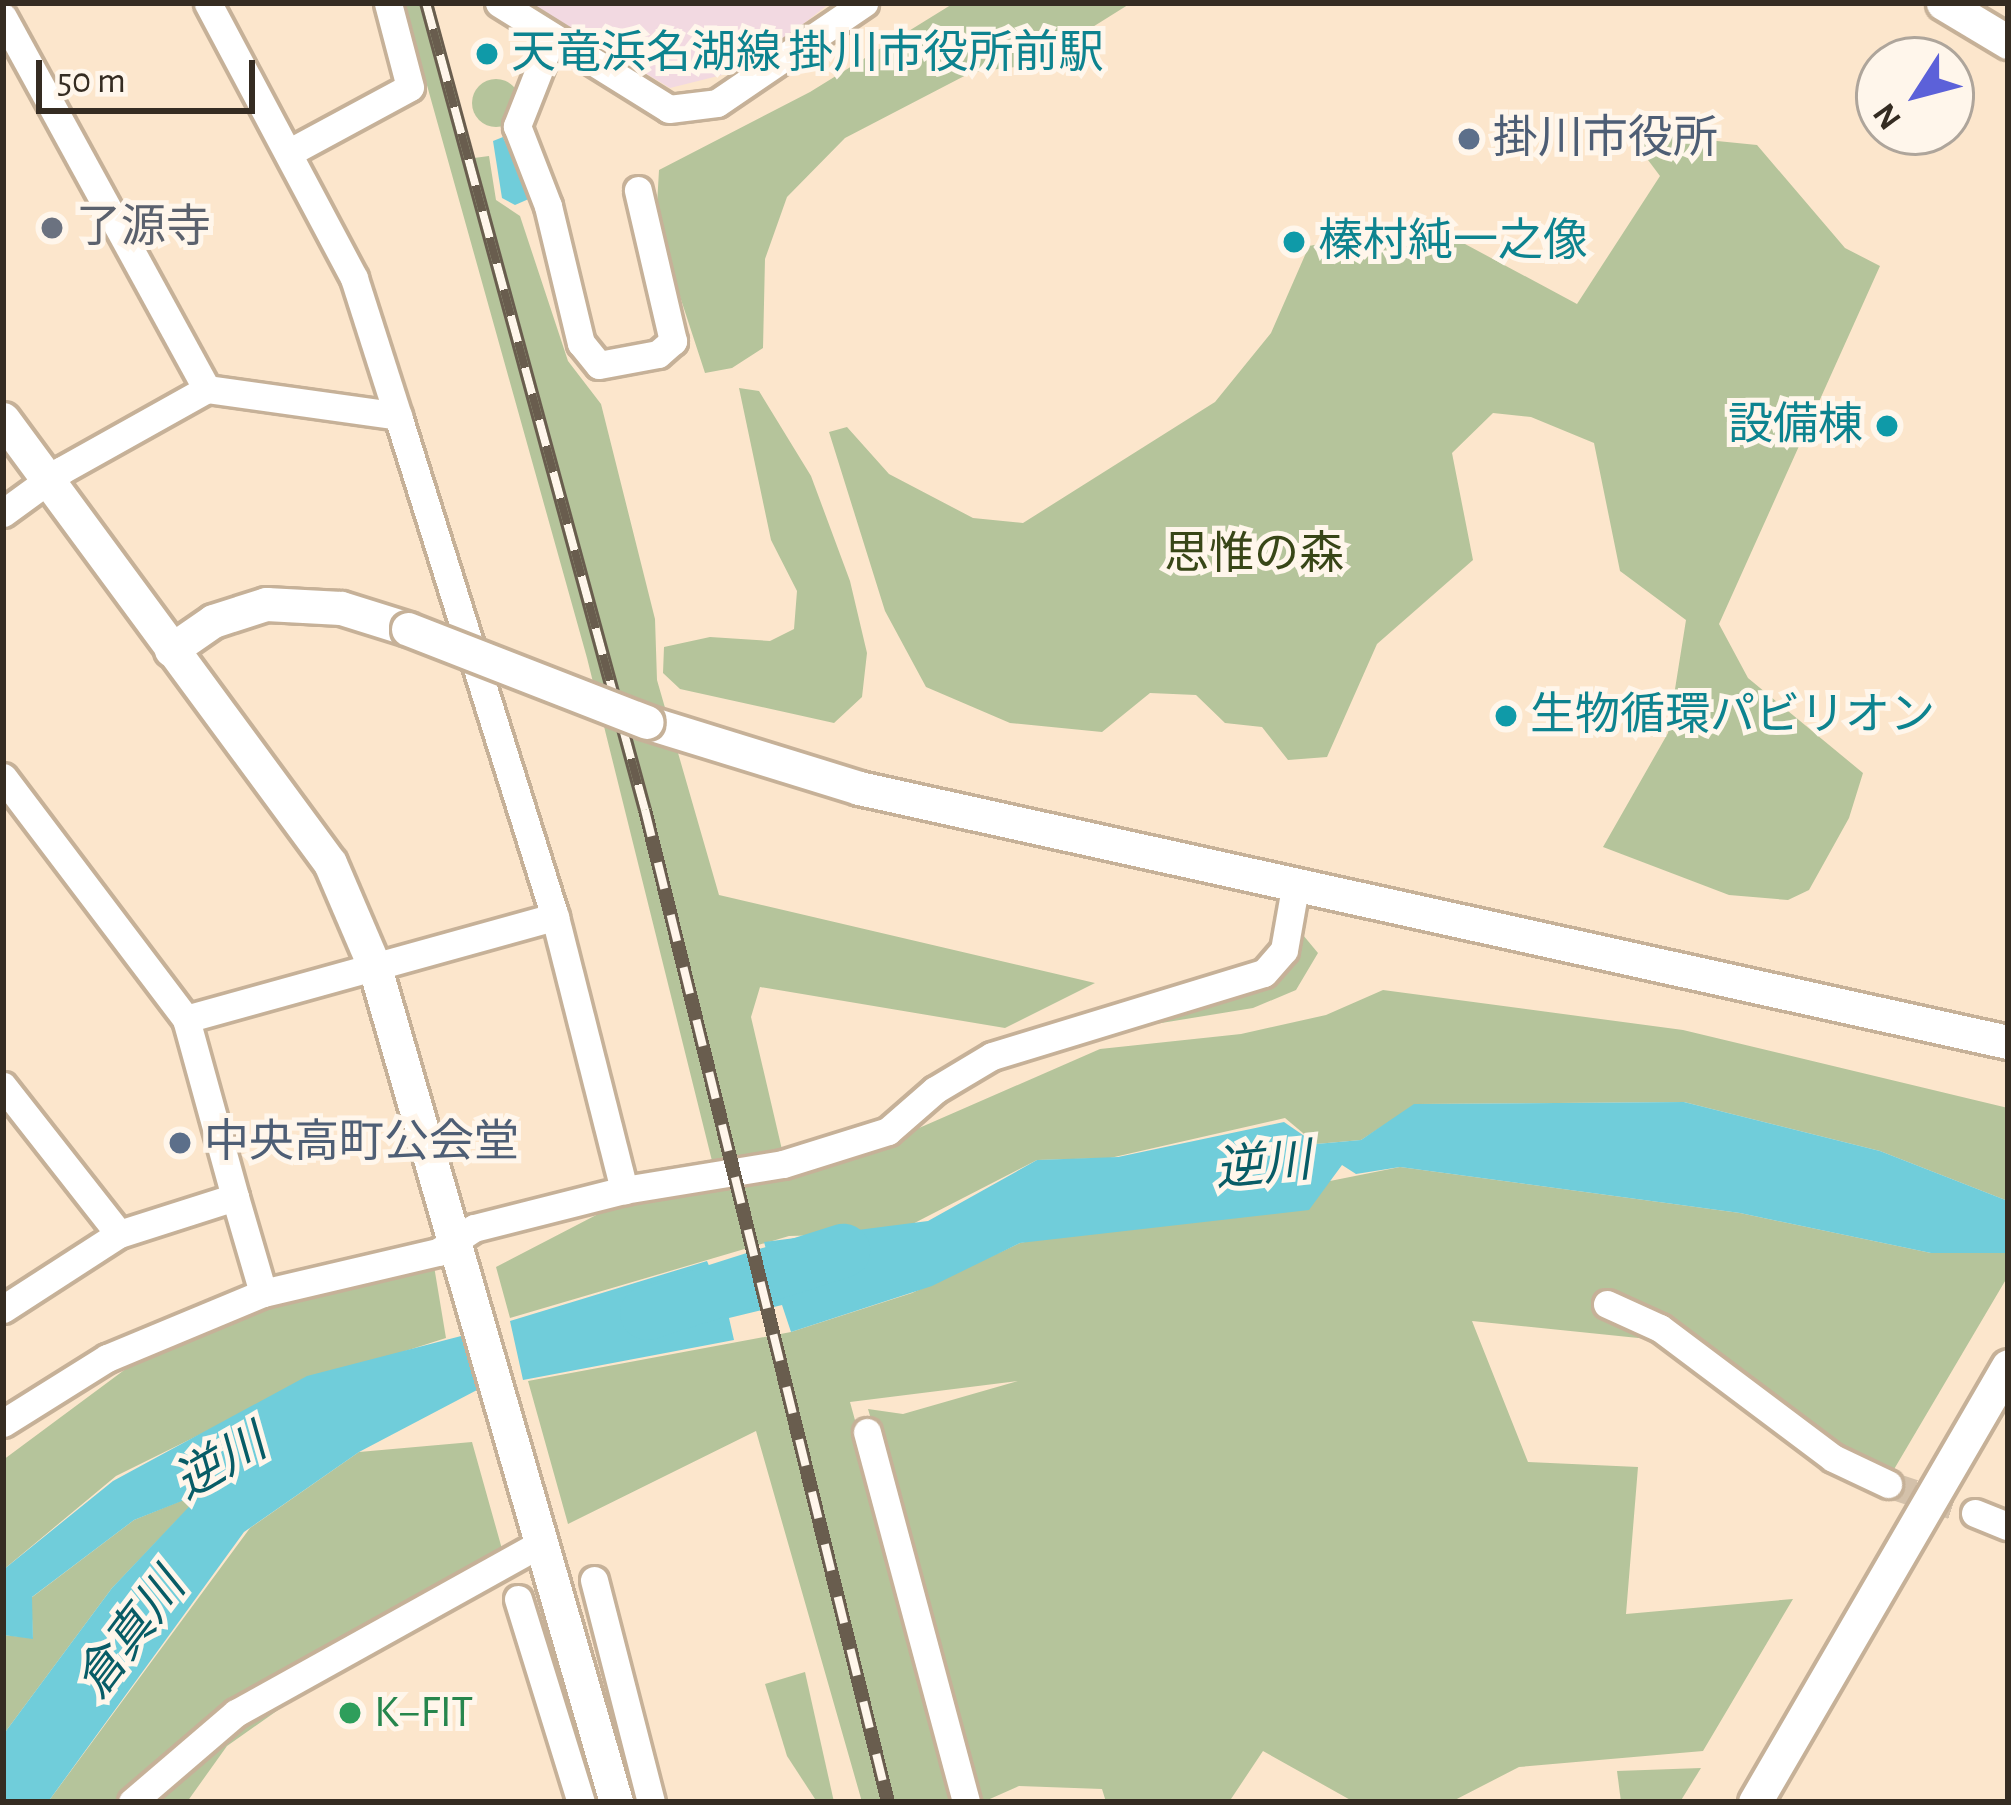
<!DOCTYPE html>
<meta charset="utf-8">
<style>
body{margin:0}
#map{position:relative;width:2011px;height:1805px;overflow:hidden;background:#fce6cc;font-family:"Alegreya Sans","Noto Sans JP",sans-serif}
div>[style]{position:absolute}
.industrial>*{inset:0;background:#f2d9e1}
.green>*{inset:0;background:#b5c49b}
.round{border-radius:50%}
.water>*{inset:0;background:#70cdda}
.river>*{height:54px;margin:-27px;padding:0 27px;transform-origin:27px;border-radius:27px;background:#70cdda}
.minor-tunnel>*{height:27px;margin-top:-13.5px;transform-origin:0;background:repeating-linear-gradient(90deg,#d4c1aa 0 27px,transparent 0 41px)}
.roads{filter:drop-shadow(3px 0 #c6b198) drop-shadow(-3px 0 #c6b198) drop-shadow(0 3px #c6b198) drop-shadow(0 -3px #c6b198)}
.minor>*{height:27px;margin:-13.5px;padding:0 13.5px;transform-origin:13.5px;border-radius:13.5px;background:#fff}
.tertiary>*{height:33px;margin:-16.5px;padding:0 16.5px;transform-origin:16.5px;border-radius:16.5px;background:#fff}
.rail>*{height:14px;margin-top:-7px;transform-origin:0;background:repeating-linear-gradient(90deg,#fff6eb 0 27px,#695d4e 0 54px);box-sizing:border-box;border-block:3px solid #695d4e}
.bridges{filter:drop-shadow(3px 0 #c6b198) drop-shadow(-3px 0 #c6b198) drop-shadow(0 3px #c6b198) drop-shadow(0 -3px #c6b198)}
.tertiary-bridge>*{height:33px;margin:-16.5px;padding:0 16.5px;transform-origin:16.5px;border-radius:16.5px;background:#fff}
.dots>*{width:33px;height:33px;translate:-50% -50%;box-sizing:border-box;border:6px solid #fff6eb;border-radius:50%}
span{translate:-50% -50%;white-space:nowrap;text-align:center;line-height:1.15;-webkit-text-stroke:10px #fff6eb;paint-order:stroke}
.culture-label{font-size:45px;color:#0d838f}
.left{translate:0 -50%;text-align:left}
.right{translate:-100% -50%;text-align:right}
.service-label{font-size:45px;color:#4e5e75}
.worship-label{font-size:45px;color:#5b616d}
.park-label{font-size:45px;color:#384617}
.leisure-label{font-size:45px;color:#27864d}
.water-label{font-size:48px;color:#085c66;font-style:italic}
.frame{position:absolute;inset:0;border:6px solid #352c22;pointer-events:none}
.north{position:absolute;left:1855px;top:36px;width:120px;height:120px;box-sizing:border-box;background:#fff6eb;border:3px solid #aea59b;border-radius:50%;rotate:234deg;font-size:33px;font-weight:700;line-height:48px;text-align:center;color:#352c22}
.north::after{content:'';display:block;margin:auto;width:42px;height:54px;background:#5c61d9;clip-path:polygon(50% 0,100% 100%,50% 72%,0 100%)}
.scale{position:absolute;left:36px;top:60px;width:219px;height:54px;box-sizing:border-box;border:6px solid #352c22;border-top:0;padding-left:15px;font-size:36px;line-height:42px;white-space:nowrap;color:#352c22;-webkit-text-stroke:9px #fff6eb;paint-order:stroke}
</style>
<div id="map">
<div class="industrial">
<i style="clip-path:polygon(528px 3px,830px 3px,746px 69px,670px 88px)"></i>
</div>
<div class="green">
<i style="clip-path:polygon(404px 3px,433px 3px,474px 158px,489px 156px,496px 200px,520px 216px,568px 361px,601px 404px,655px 619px,657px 680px,719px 895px,1095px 983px,1005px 1028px,760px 987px,751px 1017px,783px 1154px,903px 1135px,1100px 1049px,1241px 1034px,1326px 1015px,1383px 990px,1683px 1030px,2008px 1108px,2008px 1201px,1880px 1151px,1684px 1102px,1417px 1104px,1361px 1140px,1316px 1144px,1285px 1118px,1110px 1158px,1037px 1160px,895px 1233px,789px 1236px,510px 1318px,496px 1267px,602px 1212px,718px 1185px,587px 658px)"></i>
<i style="clip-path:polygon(954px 3px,1131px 3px,1032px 65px,972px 72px,845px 138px,787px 197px,765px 259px,763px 348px,732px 368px,705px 373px,656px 223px,659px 170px,810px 92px)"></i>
<i class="round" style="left:472px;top:79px;width:48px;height:48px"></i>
<i style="clip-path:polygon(1627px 132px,1757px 145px,1845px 248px,1880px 266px,1719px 624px,1748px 678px,1863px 773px,1849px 818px,1809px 890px,1788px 900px,1729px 895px,1603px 847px,1668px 733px,1686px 620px,1620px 571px,1594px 443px,1531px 417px,1493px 413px,1452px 453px,1473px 560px,1377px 644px,1327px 757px,1288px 760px,1262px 727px,1225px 723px,1196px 695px,1150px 693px,1102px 732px,1010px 723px,926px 687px,885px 611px,829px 432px,847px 427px,889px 474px,973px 518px,1023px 523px,1215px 402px,1271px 333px,1309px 246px,1383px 232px,1465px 244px,1577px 304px,1660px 176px)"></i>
<i style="clip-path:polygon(739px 388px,759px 391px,811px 476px,850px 581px,867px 653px,862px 697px,834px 723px,680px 689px,663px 673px,664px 647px,710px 637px,770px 641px,794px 629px,797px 591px,771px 540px)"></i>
<i style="clip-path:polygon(1298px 929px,1318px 953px,1296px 990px,1253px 1008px,1082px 1036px,1232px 996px)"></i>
<i style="clip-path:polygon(1400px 1167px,1740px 1213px,1931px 1253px,2008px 1253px,2008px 1276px,1893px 1471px,1791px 1439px,1648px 1339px,1472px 1321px,1528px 1462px,1638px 1467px,1626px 1614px,1793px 1599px,1703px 1751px,1519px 1767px,1451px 1802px,1354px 1802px,1263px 1751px,1229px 1802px,1106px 1802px,1102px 1789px,1019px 1786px,983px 1802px,868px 1409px,903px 1414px,1018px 1381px,850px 1402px,960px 1802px,862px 1802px,756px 1431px,568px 1524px,528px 1381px,791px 1332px,912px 1293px,1020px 1243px)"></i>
<i style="clip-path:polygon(434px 1266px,446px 1338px,302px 1384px,116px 1476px,3px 1570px,3px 1460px,127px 1368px,258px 1306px)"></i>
<i style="clip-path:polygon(472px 1442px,509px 1574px,366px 1648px,227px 1746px,187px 1802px,48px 1802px,250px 1528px,359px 1452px)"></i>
<i style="clip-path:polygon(205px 1491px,112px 1588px,3px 1735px,3px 1635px,33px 1638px,31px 1598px,134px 1520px)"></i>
<i style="clip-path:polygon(805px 1672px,834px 1802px,817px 1802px,787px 1756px,765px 1684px)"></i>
<i style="clip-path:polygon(1701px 1768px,1680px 1802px,1621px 1802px,1617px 1771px)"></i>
</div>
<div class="water">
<i style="clip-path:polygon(503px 137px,531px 198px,515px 205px,502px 198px,493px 141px)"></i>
<i style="clip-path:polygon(1684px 1102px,1880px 1151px,2008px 1201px,2008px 1253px,1931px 1253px,1740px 1213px,1400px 1167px,1356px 1174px,1342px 1165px,1309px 1210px,1020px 1243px,932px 1286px,791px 1332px,782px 1305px,729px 1318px,734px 1340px,523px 1380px,510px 1321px,707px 1261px,722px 1296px,776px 1285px,764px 1242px,928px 1221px,1037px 1160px,1118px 1157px,1284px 1122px,1316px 1144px,1361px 1140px,1414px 1104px)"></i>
<i style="clip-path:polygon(465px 1335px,477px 1390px,359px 1452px,244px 1532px,48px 1802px,3px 1802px,3px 1735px,112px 1588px,202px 1493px,134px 1520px,32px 1597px,33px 1639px,3px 1635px,3px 1570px,113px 1481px,307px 1376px)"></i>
</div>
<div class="river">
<i style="left:647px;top:1313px;width:206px;rotate:-17.6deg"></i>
</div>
<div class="minor-tunnel">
<i style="left:1888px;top:1484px;width:92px;rotate:18.4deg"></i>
</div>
<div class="roads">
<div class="minor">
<i style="left:499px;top:3px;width:200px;rotate:31.9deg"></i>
<i style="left:669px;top:109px;width:48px;rotate:-7.1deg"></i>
<i style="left:717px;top:103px;width:178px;rotate:-34.2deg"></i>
<i style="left:3px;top:17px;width:424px;rotate:61.3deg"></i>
<i style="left:552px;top:37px;width:96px;rotate:111.5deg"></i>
<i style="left:517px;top:126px;width:86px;rotate:68.8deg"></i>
<i style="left:548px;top:206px;width:141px;rotate:76.5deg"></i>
<i style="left:581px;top:343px;width:28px;rotate:51deg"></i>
<i style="left:599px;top:365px;width:60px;rotate:-10.6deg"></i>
<i style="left:658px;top:354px;width:20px;rotate:-41deg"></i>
<i style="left:673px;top:341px;width:155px;rotate:-103.1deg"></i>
<i style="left:290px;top:152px;width:136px;rotate:-28.4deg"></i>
<i style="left:410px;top:87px;width:87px;rotate:-104.7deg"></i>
<i style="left:398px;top:416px;width:525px;rotate:72.6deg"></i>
<i style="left:555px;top:917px;width:282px;rotate:75.8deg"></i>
<i style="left:3px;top:513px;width:73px;rotate:-36.1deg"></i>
<i style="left:62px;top:470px;width:166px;rotate:-29.2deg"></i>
<i style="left:207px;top:389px;width:193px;rotate:8deg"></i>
<i style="left:398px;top:416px;width:145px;rotate:-107.7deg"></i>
<i style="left:354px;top:278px;width:311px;rotate:-118deg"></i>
<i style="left:3px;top:777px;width:303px;rotate:52.9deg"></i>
<i style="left:186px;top:1019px;width:185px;rotate:74.6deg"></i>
<i style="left:235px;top:1197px;width:122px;rotate:162.3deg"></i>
<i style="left:119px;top:1234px;width:138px;rotate:147.1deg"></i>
<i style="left:186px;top:1019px;width:383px;rotate:-15.5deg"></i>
<i style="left:3px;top:1086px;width:188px;rotate:51.9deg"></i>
<i style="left:235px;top:1197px;width:100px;rotate:73.7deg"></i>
<i style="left:1607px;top:1304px;width:58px;rotate:24.4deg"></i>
<i style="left:1660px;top:1328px;width:216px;rotate:36.9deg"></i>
<i style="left:1833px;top:1458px;width:61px;rotate:25.3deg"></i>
<i style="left:3px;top:1423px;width:123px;rotate:-32deg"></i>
<i style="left:107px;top:1358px;width:169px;rotate:-22.6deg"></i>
<i style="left:263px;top:1293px;width:180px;rotate:-13.2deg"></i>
<i style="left:438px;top:1252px;width:43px;rotate:-33.7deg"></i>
<i style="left:474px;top:1228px;width:155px;rotate:-14.2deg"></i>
<i style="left:624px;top:1190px;width:161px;rotate:-9.3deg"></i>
<i style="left:783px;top:1164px;width:110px;rotate:-17.4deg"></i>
<i style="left:888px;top:1131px;width:62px;rotate:-41.1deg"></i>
<i style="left:935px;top:1090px;width:66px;rotate:-30.8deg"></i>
<i style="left:992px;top:1056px;width:284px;rotate:-17deg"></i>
<i style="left:1264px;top:973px;width:30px;rotate:-49deg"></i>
<i style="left:1284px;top:950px;width:69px;rotate:-80deg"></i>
<i style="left:867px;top:1432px;width:383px;rotate:75deg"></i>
<i style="left:1975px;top:1513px;width:35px;rotate:22deg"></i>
<i style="left:594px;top:1580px;width:229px;rotate:75.6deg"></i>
<i style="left:518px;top:1599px;width:213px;rotate:72.8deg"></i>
<i style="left:132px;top:1802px;width:137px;rotate:-40.6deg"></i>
<i style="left:236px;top:1713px;width:348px;rotate:-29.1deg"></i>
</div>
<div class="tertiary">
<i style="left:1943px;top:3px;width:76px;rotate:31deg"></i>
<i style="left:3px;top:419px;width:551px;rotate:53.63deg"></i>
<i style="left:330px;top:863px;width:114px;rotate:66.8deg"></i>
<i style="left:375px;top:968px;width:868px;rotate:73.88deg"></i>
<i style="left:171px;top:650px;width:51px;rotate:-34.6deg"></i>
<i style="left:213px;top:621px;width:56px;rotate:-17.8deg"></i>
<i style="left:266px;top:604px;width:75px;rotate:3.1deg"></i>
<i style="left:341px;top:608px;width:70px;rotate:17.4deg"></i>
<i style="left:646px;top:722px;width:223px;rotate:17.2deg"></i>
<i style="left:859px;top:788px;width:1177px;rotate:12.47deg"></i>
<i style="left:1755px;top:1802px;width:504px;rotate:-59.87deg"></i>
</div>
</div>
<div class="rail">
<i style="left:426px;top:3px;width:836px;rotate:74.82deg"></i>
<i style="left:645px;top:810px;width:1021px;rotate:76.24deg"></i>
</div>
<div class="bridges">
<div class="tertiary-bridge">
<i style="left:408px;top:629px;width:256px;rotate:21.3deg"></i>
</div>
</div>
<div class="dots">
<i style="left:487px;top:54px;background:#0f9aa8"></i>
<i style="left:1469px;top:139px;background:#5c6f8a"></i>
<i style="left:52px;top:228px;background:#6b7280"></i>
<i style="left:1294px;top:242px;background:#0f9aa8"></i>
<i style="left:1887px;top:426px;background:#0f9aa8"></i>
<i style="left:1506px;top:716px;background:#0f9aa8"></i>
<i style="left:180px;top:1143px;background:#5c6f8a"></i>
<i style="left:350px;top:1713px;background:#2e9e5b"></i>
</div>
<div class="culture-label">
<span class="left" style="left:511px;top:54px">天竜浜名湖線 掛川市役所前駅</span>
<span class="left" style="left:1318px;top:242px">榛村純一之像</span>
<span class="right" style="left:1863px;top:426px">設備棟</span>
<span class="left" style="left:1530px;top:716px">生物循環パビリオン</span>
</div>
<div class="service-label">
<span class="left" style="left:1493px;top:139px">掛川市役所</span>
<span class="left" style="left:204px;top:1143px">中央高町公会堂</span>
</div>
<div class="worship-label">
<span class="left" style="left:76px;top:228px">了源寺</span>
</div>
<div class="park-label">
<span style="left:1254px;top:555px">思惟の森</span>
</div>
<div class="leisure-label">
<span class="left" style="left:374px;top:1713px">K−FIT</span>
</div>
<div class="water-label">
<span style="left:1263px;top:1167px;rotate:-6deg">逆川</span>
<span style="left:221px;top:1464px;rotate:-30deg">逆川</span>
<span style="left:132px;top:1635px;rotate:-53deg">倉真川</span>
</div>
<div class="frame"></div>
<div class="north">N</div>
<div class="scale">50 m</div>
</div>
